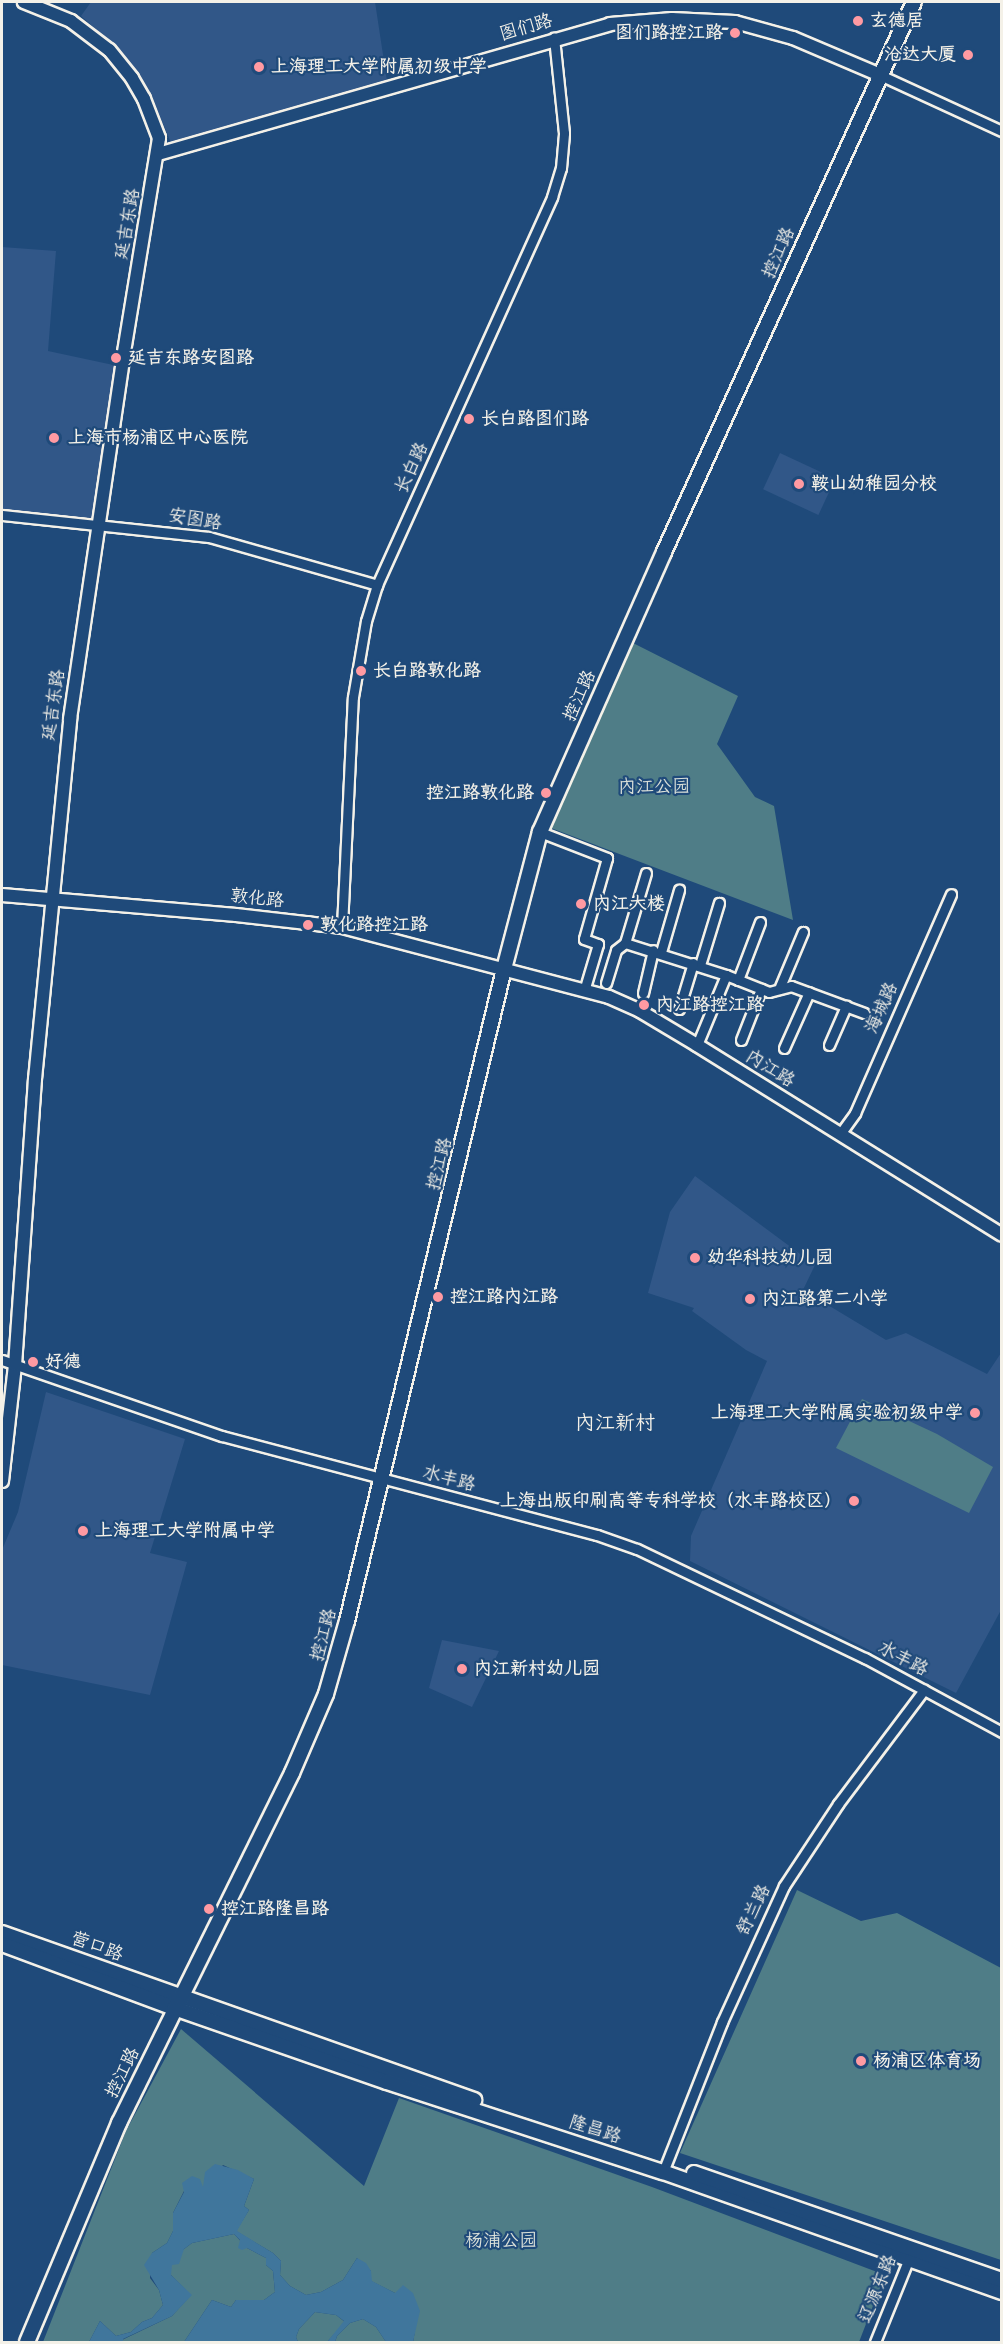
<!DOCTYPE html>
<meta charset="utf-8">
<style>
body{margin:0}
#map{position:relative;width:1003px;height:2344px;overflow:hidden;background:#1f4a7a;font-family:"Balsamiq Sans","LXGW WenKai TC",sans-serif}
div>[style]{position:absolute}
.built>*{inset:0;background:#315788;transform-origin:0 0}
.green>*{inset:0;background:#4f7d87}
.water>*{inset:0;background:#40769c}
.roads{filter:drop-shadow(2px 0 #f4f1e8) drop-shadow(-2px 0 #f4f1e8) drop-shadow(0 2px #f4f1e8) drop-shadow(0 -2px #f4f1e8)}
.minor>*{height:9px;margin:-4.5px;padding:0 4.5px;transform-origin:4.5px;border-radius:4.5px;background:#1f4a7a}
.tertiary>*{height:12px;margin:-6px;padding:0 6px;transform-origin:6px;border-radius:6px;background:#1f4a7a}
.secondary>*{height:14px;margin:-7px;padding:0 7px;transform-origin:7px;border-radius:7px;background:#1f4a7a}
.dots>*{width:16px;height:16px;translate:-50% -50%;box-sizing:border-box;border:3px solid #1f4a7a;border-radius:50%}
span{translate:-50% -50%;white-space:nowrap;text-align:center;line-height:1.15;-webkit-text-stroke:4.5px #1f4a7a;paint-order:stroke}
.poi-label{font-size:18px;color:#f4f1e8;font-weight:700}
.left{translate:0 -50%;text-align:left}
.right{translate:-100% -50%;text-align:right}
.street-label{font-size:18px;color:#f4f1e8}
.park-label{font-size:18px;color:#dbe0d9}
.neighbourhood-label{font-size:20px;color:#f4f1e8}
.frame{position:absolute;inset:0;border:3px solid #f4f1e8;pointer-events:none}
</style>
<div id="map">
<div class="built">
<i style="clip-path:polygon(91px 2px,375px 2px,387px 81px,171px 143px,151px 94px,123px 53px,81px 16px)"></i>
<i style="clip-path:polygon(2px 247px,56px 251px,48px 351px,118px 366px,94px 520px,2px 510px)"></i>
<i style="left:780px;top:453px;width:61px;height:40px;rotate:25deg"></i>
<i style="clip-path:polygon(695px 1176px,815px 1265px,803px 1290px,886px 1340px,906px 1333px,987px 1374px,1001px 1353px,1001px 1610px,956px 1693px,690px 1561px,691px 1536px,767px 1361px,746px 1350px,692px 1311px,694px 1308px,648px 1293px,670px 1212px)"></i>
<i style="clip-path:polygon(46px 1392px,185px 1439px,150px 1553px,187px 1562px,150px 1695px,2px 1665px,2px 1550px,18px 1512px)"></i>
<i style="clip-path:polygon(442px 1640px,499px 1651px,472px 1707px,429px 1688px)"></i>
</div>
<div class="green">
<i style="clip-path:polygon(633px 643px,738px 696px,717px 744px,755px 797px,774px 806px,793px 920px,551px 828px)"></i>
<i style="clip-path:polygon(862px 1399px,937px 1434px,993px 1467px,969px 1513px,836px 1448px)"></i>
<i style="clip-path:polygon(797px 1890px,861px 1921px,897px 1913px,1001px 1968px,1001px 2260px,680px 2153px)"></i>
<i style="clip-path:polygon(181px 2029px,364px 2186px,399px 2098px,652px 2187px,885px 2275px,859px 2342px,413px 2342px,415px 2331px,395px 2293px,371px 2281px,371px 2271px,357px 2258px,343px 2280px,321px 2292px,306px 2295px,290px 2286px,280px 2275px,281px 2261px,273px 2253px,236px 2231px,249px 2210px,244px 2206px,254px 2179px,223px 2165px,203px 2189px,184px 2191px,173px 2213px,173px 2231px,167px 2243px,152px 2253px,150px 2278px,159px 2290px,163px 2305px,152px 2318px,142px 2322px,131px 2332px,116px 2336px,100px 2321px,89px 2342px,43px 2342px,126px 2131px)"></i>
<i style="clip-path:polygon(234px 2234px,247px 2248px,266px 2258px,266px 2265px,273px 2271px,275px 2292px,264px 2300px,236px 2300px,231px 2307px,212px 2300px,184px 2342px,123px 2342px,122px 2340px,172px 2316px,191px 2295px,171px 2275px,171px 2265px,184px 2249px,192px 2243px)"></i>
<i style="clip-path:polygon(315px 2312px,336px 2315px,345px 2322px,327px 2342px,298px 2342px,296px 2337px,299px 2329px)"></i>
<i style="clip-path:polygon(363px 2319px,376px 2327px,386px 2342px,335px 2342px,337px 2336px,350px 2323px)"></i>
</div>
<div class="water">
<i style="clip-path:polygon(215px 2164px,238px 2170px,254px 2179px,244px 2206px,249px 2210px,237px 2231px,273px 2253px,281px 2261px,280px 2275px,290px 2286px,306px 2295px,321px 2292px,343px 2280px,357px 2258px,366px 2263px,371px 2271px,372px 2281px,395px 2293px,403px 2285px,413px 2293px,420px 2311px,413px 2342px,386px 2342px,376px 2327px,363px 2319px,350px 2323px,337px 2336px,335px 2342px,327px 2342px,344px 2321px,336px 2315px,315px 2312px,299px 2329px,296px 2337px,298px 2342px,184px 2342px,212px 2300px,231px 2307px,236px 2300px,264px 2300px,275px 2292px,273px 2271px,266px 2265px,266px 2258px,247px 2248px,242px 2250px,238px 2248px,240px 2240px,234px 2234px,192px 2243px,184px 2249px,179px 2264px,172px 2265px,171px 2275px,192px 2295px,172px 2316px,123px 2339px,123px 2342px,89px 2342px,100px 2321px,116px 2336px,131px 2332px,142px 2322px,152px 2318px,163px 2305px,159px 2290px,144px 2265px,152px 2253px,167px 2243px,173px 2231px,173px 2213px,184px 2192px,182px 2183px,192px 2176px,200px 2179px,203px 2187px,205px 2172px)"></i>
</div>
<div class="roads">
<div class="minor">
<i style="left:880px;top:75px;width:134px;rotate:24.7deg"></i>
<i style="left:2px;top:515px;width:208px;rotate:6.1deg"></i>
<i style="left:209px;top:537px;width:175px;rotate:15.9deg"></i>
<i style="left:540px;top:832px;width:72px;rotate:21.2deg"></i>
<i style="left:607px;top:858px;width:84px;rotate:105.9deg"></i>
<i style="left:584px;top:939px;width:15px;rotate:20deg"></i>
<i style="left:598px;top:944px;width:49px;rotate:106.6deg"></i>
<i style="left:342px;top:927px;width:230px;rotate:-87.3deg"></i>
<i style="left:353px;top:697px;width:77px;rotate:-80.3deg"></i>
<i style="left:366px;top:621px;width:38px;rotate:-73deg"></i>
<i style="left:377px;top:585px;width:426px;rotate:-65.7deg"></i>
<i style="left:552px;top:197px;width:30px;rotate:-73deg"></i>
<i style="left:561px;top:168px;width:35px;rotate:-85deg"></i>
<i style="left:564px;top:133px;width:96px;rotate:-96deg"></i>
<i style="left:625px;top:943px;width:73px;rotate:-73.3deg"></i>
<i style="left:661px;top:952px;width:65px;rotate:-73.8deg"></i>
<i style="left:700px;top:965px;width:65px;rotate:-73deg"></i>
<i style="left:726px;top:975px;width:46px;rotate:21.6deg"></i>
<i style="left:769px;top:992px;width:23px;rotate:-15deg"></i>
<i style="left:791px;top:986px;width:78px;rotate:20.3deg"></i>
<i style="left:738px;top:980px;width:62px;rotate:-69.2deg"></i>
<i style="left:606px;top:983px;width:34px;rotate:-73deg"></i>
<i style="left:616px;top:950px;width:11px;rotate:-38deg"></i>
<i style="left:625px;top:943px;width:106px;rotate:17.6deg"></i>
<i style="left:726px;top:975px;width:76px;rotate:112.5deg"></i>
<i style="left:779px;top:989px;width:62px;rotate:-67.2deg"></i>
<i style="left:643px;top:993px;width:44px;rotate:-76.9deg"></i>
<i style="left:679px;top:1009px;width:48px;rotate:-73.1deg"></i>
<i style="left:741px;top:1040px;width:55px;rotate:-68.6deg"></i>
<i style="left:829px;top:1045px;width:43px;rotate:-66.4deg"></i>
<i style="left:784px;top:1048px;width:61px;rotate:-65.9deg"></i>
<i style="left:840px;top:1134px;width:26px;rotate:-54deg"></i>
<i style="left:855px;top:1113px;width:239px;rotate:-66.3deg"></i>
<i style="left:2px;top:1360px;width:233px;rotate:19.1deg"></i>
<i style="left:222px;top:1436px;width:388px;rotate:14.8deg"></i>
<i style="left:597px;top:1535px;width:42px;rotate:19.3deg"></i>
<i style="left:637px;top:1549px;width:253px;rotate:25.6deg"></i>
<i style="left:865px;top:1658px;width:156px;rotate:28.4deg"></i>
<i style="left:663px;top:2172px;width:161px;rotate:-68.5deg"></i>
<i style="left:722px;top:2022px;width:149px;rotate:-65.5deg"></i>
<i style="left:784px;top:1886px;width:98px;rotate:-56.6deg"></i>
<i style="left:838px;top:1804px;width:143px;rotate:-53deg"></i>
<i style="left:875px;top:2342px;width:93px;rotate:-67.9deg"></i>
</div>
<div class="tertiary">
<i style="left:158px;top:154px;width:470px;rotate:-16deg"></i>
<i style="left:610px;top:24px;width:62px;rotate:-4.6deg"></i>
<i style="left:672px;top:19px;width:63px;rotate:2.7deg"></i>
<i style="left:735px;top:22px;width:60px;rotate:15.4deg"></i>
<i style="left:793px;top:38px;width:95px;rotate:23deg"></i>
<i style="left:2px;top:895px;width:235px;rotate:4.9deg"></i>
<i style="left:236px;top:915px;width:107px;rotate:6.5deg"></i>
<i style="left:342px;top:927px;width:276px;rotate:14.7deg"></i>
<i style="left:609px;top:997px;width:34px;rotate:24deg"></i>
<i style="left:640px;top:1011px;width:66px;rotate:30.8deg"></i>
<i style="left:697px;top:1045px;width:359px;rotate:31.9deg"></i>
<i style="left:2px;top:1481px;width:117px;rotate:-83.6deg"></i>
<i style="left:15px;top:1365px;width:287px;rotate:-86deg"></i>
<i style="left:35px;top:1079px;width:362px;rotate:-84.4deg"></i>
<i style="left:70px;top:719px;width:365px;rotate:-81.6deg"></i>
<i style="left:123px;top:358px;width:223px;rotate:-80.7deg"></i>
<i style="left:159px;top:138px;width:42px;rotate:-111deg"></i>
<i style="left:144px;top:99px;width:24px;rotate:-120deg"></i>
<i style="left:132px;top:78px;width:36px;rotate:-129deg"></i>
<i style="left:109px;top:50px;width:48px;rotate:-142.7deg"></i>
<i style="left:71px;top:21px;width:51px;rotate:-158deg"></i>
</div>
<div class="secondary">
<i style="left:2px;top:1933px;width:501px;rotate:19.48deg"></i>
<i style="left:2px;top:1944px;width:184px;rotate:20.4deg"></i>
<i style="left:174px;top:2008px;width:225px;rotate:19.2deg"></i>
<i style="left:387px;top:2082px;width:290px;rotate:18.1deg"></i>
<i style="left:663px;top:2172px;width:360px;rotate:19.5deg"></i>
<i style="left:694px;top:2173px;width:326px;rotate:19.2deg"></i>
<i style="left:27px;top:2342px;width:238px;rotate:-67.2deg"></i>
<i style="left:119px;top:2123px;width:390px;rotate:-63.7deg"></i>
<i style="left:292px;top:1773px;width:86px;rotate:-66.7deg"></i>
<i style="left:326px;top:1694px;width:76px;rotate:-74deg"></i>
<i style="left:347px;top:1621px;width:671px;rotate:-76.46deg"></i>
<i style="left:504px;top:969px;width:142px;rotate:-75.3deg"></i>
<i style="left:540px;top:832px;width:306px;rotate:-66.1deg"></i>
<i style="left:664px;top:552px;width:604px;rotate:-65.56deg"></i>
</div>
</div>
<div class="dots">
<i style="left:858px;top:21px;background:#ff9aa2"></i>
<i style="left:735px;top:33px;background:#ff9aa2"></i>
<i style="left:968px;top:55px;background:#ff9aa2"></i>
<i style="left:259px;top:67px;background:#ff9aa2"></i>
<i style="left:116px;top:358px;background:#ff9aa2"></i>
<i style="left:469px;top:419px;background:#ff9aa2"></i>
<i style="left:54px;top:438px;background:#ff9aa2"></i>
<i style="left:799px;top:484px;background:#ff9aa2"></i>
<i style="left:361px;top:671px;background:#ff9aa2"></i>
<i style="left:546px;top:793px;background:#ff9aa2"></i>
<i style="left:581px;top:904px;background:#ff9aa2"></i>
<i style="left:308px;top:925px;background:#ff9aa2"></i>
<i style="left:644px;top:1005px;background:#ff9aa2"></i>
<i style="left:695px;top:1258px;background:#ff9aa2"></i>
<i style="left:438px;top:1297px;background:#ff9aa2"></i>
<i style="left:750px;top:1299px;background:#ff9aa2"></i>
<i style="left:33px;top:1362px;background:#ff9aa2"></i>
<i style="left:975px;top:1413px;background:#ff9aa2"></i>
<i style="left:854px;top:1501px;background:#ff9aa2"></i>
<i style="left:83px;top:1531px;background:#ff9aa2"></i>
<i style="left:462px;top:1669px;background:#ff9aa2"></i>
<i style="left:209px;top:1909px;background:#ff9aa2"></i>
<i style="left:861px;top:2061px;background:#ff9aa2"></i>
</div>
<div class="poi-label">
<span class="left" style="left:870px;top:21px">玄德居</span>
<span class="right" style="left:723px;top:33px">图们路控江路</span>
<span class="right" style="left:956px;top:55px">沧达大厦</span>
<span class="left" style="left:271px;top:67px">上海理工大学附属初级中学</span>
<span class="left" style="left:128px;top:358px">延吉东路安图路</span>
<span class="left" style="left:481px;top:419px">长白路图们路</span>
<span class="left" style="left:68px;top:438px">上海市杨浦区中心医院</span>
<span class="left" style="left:811px;top:484px">鞍山幼稚园分校</span>
<span class="left" style="left:373px;top:671px">长白路敦化路</span>
<span class="right" style="left:534px;top:793px">控江路敦化路</span>
<span class="left" style="left:593px;top:904px">内江大楼</span>
<span class="left" style="left:320px;top:925px">敦化路控江路</span>
<span class="left" style="left:656px;top:1005px">内江路控江路</span>
<span class="left" style="left:707px;top:1258px">幼华科技幼儿园</span>
<span class="left" style="left:450px;top:1297px">控江路内江路</span>
<span class="left" style="left:762px;top:1299px">内江路第二小学</span>
<span class="left" style="left:45px;top:1362px">好德</span>
<span class="right" style="left:963px;top:1413px">上海理工大学附属实验初级中学</span>
<span class="right" style="left:842px;top:1501px">上海出版印刷高等专科学校（水丰路校区）</span>
<span class="left" style="left:95px;top:1531px">上海理工大学附属中学</span>
<span class="left" style="left:474px;top:1669px">内江新村幼儿园</span>
<span class="left" style="left:221px;top:1909px">控江路隆昌路</span>
<span class="left" style="left:873px;top:2061px">杨浦区体育场</span>
</div>
<div class="street-label">
<span style="left:526px;top:28px;rotate:-16deg">图们路</span>
<span style="left:128px;top:224px;rotate:-80deg">延吉东路</span>
<span style="left:779px;top:253px;rotate:-66deg">控江路</span>
<span style="left:412px;top:468px;rotate:-65deg">长白路</span>
<span style="left:195px;top:520px;rotate:9deg">安图路</span>
<span style="left:580px;top:696px;rotate:-66deg">控江路</span>
<span style="left:54px;top:705px;rotate:-82deg">延吉东路</span>
<span style="left:257px;top:899px;rotate:6deg">敦化路</span>
<span style="left:882px;top:1008px;rotate:-66deg">海城路</span>
<span style="left:770px;top:1069px;rotate:32deg">内江路</span>
<span style="left:440px;top:1164px;rotate:-76deg">控江路</span>
<span style="left:449px;top:1479px;rotate:15deg">水丰路</span>
<span style="left:324px;top:1635px;rotate:-75deg">控江路</span>
<span style="left:903px;top:1659px;rotate:28deg">水丰路</span>
<span style="left:754px;top:1910px;rotate:-64deg">舒兰路</span>
<span style="left:97px;top:1947px;rotate:20deg">营口路</span>
<span style="left:123px;top:2073px;rotate:-64deg">控江路</span>
<span style="left:595px;top:2130px;rotate:18deg">隆昌路</span>
<span style="left:878px;top:2289px;rotate:-68deg">辽源东路</span>
</div>
<div class="park-label">
<span style="left:654px;top:787px">内江公园</span>
<span style="left:501px;top:2241px">杨浦公园</span>
</div>
<div class="neighbourhood-label">
<span style="left:615px;top:1423px">内江新村</span>
</div>
<div class="frame"></div>
</div>
